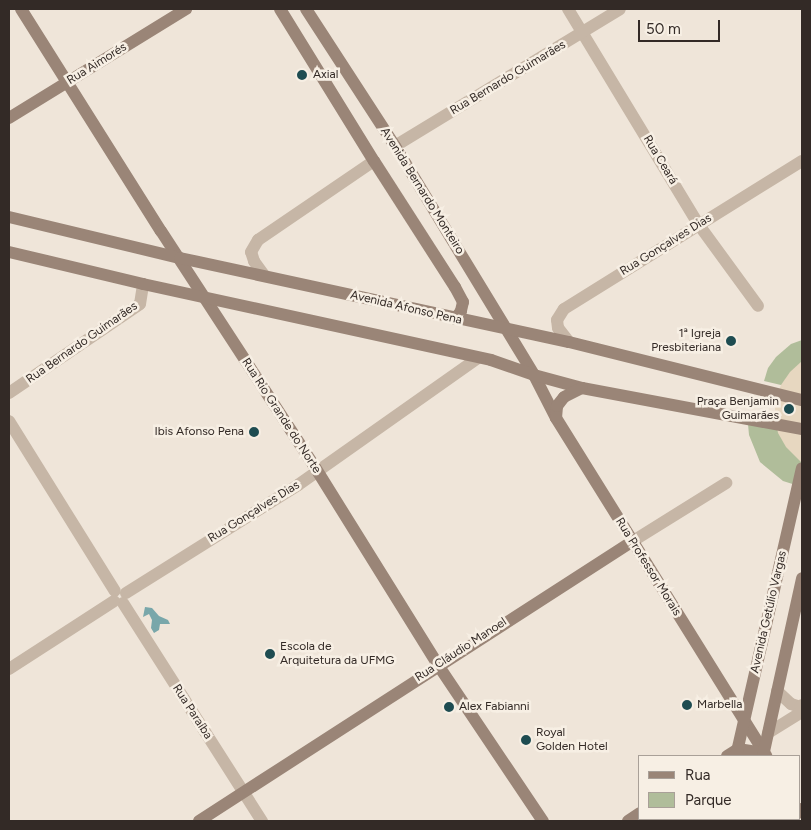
<!DOCTYPE html>
<meta charset="utf-8">
<style>
body{margin:0}
#map{position:relative;width:811px;height:830px;overflow:hidden;background:#efe5d9;font-family:Figtree,sans-serif}
div>[style]{position:absolute}
.green>*{inset:0;background:#b0bd9a}
.plaza>*{inset:0;background:#e7d7c0}
.water>*{inset:0;background:#79a7aa}
.street>*{height:12px;margin:-6px;padding:0 6px;transform-origin:6px;border-radius:6px;background:#c6b6a6}
.secondary>*{height:12px;margin:-6px;padding:0 6px;transform-origin:6px;border-radius:6px;background:#9a8577}
.dots>*{width:14px;height:14px;translate:-50% -50%;box-sizing:border-box;border:2px solid #f7efe4;border-radius:50%}
span{translate:-50% -50%;white-space:nowrap;text-align:center;line-height:1.15;-webkit-text-stroke:5px #f7efe4;paint-order:stroke}
.street-label{font-size:12px;color:#332a26}
.poi-label{font-size:12px;color:#332a26}
.left{translate:0 -50%;text-align:left}
.right{translate:-100% -50%;text-align:right}
.frame{position:absolute;inset:0;border:10px solid #332a26;pointer-events:none}
.legend{position:absolute;left:638px;top:755px;width:162px;height:65px;box-sizing:border-box;background:#f7efe4;border:1px solid #a9a098;margin:0;padding:6px 9px;list-style:none;font-size:15px;color:#332a26}
.legend li{display:flex;align-items:center;gap:10px;height:25px}
.legend b{width:25px;border:1px solid #a9a098}
.scale{position:absolute;left:638px;top:20px;width:82px;height:22px;box-sizing:border-box;border:2px solid #332a26;border-top:0;padding-left:6px;font-size:15px;line-height:18px;white-space:nowrap;color:#332a26;-webkit-text-stroke:4px #f7efe4;paint-order:stroke}
</style>
<div id="map">
<div class="green">
<i style="clip-path:polygon(802px 340px,802px 390px,764px 381px,768px 368px,776px 357px,791px 344px)"></i>
<i style="clip-path:polygon(802px 407px,802px 487px,783px 481px,760px 462px,749px 435px,748px 424px,798px 425px)"></i>
</div>
<div class="plaza">
<i style="clip-path:polygon(802px 361px,802px 463px,786px 447px,778px 433px,775px 417px,775px 401px,781px 385px,790px 372px)"></i>
</div>
<div class="water">
<i style="clip-path:polygon(145px 607px,152px 608px,159px 616px,168px 620px,170px 624px,160px 624px,159px 630px,154px 633px,151px 628px,152px 620px,149px 614px,143px 617px)"></i>
</div>
<div class="street">
<i style="left:568px;top:9px;width:253px;rotate:58.8deg"></i>
<i style="left:699px;top:225px;width:100px;rotate:53.9deg"></i>
<i style="left:395px;top:146px;width:263px;rotate:-31.3deg"></i>
<i style="left:264px;top:275px;width:17px;rotate:-126deg"></i>
<i style="left:254px;top:261px;width:9px;rotate:-108deg"></i>
<i style="left:251px;top:252px;width:14px;rotate:-60deg"></i>
<i style="left:258px;top:240px;width:140px;rotate:-34.3deg"></i>
<i style="left:569px;top:342px;width:18px;rotate:-128deg"></i>
<i style="left:558px;top:328px;width:8px;rotate:-97deg"></i>
<i style="left:557px;top:320px;width:13px;rotate:-58deg"></i>
<i style="left:564px;top:309px;width:280px;rotate:-31.9deg"></i>
<i style="left:9px;top:393px;width:158px;rotate:-34.2deg"></i>
<i style="left:140px;top:304px;width:20px;rotate:-81deg"></i>
<i style="left:9px;top:421px;width:200px;rotate:58.1deg"></i>
<i style="left:633px;top:541px;width:110px;rotate:-31.9deg"></i>
<i style="left:126px;top:593px;width:203px;rotate:-32.1deg"></i>
<i style="left:298px;top:485px;width:220px;rotate:-35.2deg"></i>
<i style="left:123px;top:603px;width:259px;rotate:57.5deg"></i>
<i style="left:9px;top:669px;width:125px;rotate:-32.9deg"></i>
<i style="left:777px;top:691px;width:19px;rotate:43deg"></i>
<i style="left:791px;top:704px;width:9px;rotate:18deg"></i>
<i style="left:800px;top:707px;width:3px;rotate:-45deg"></i>
<i style="left:768px;top:733px;width:40px;rotate:-32deg"></i>
</div>
<div class="secondary">
<i style="left:21px;top:9px;width:262px;rotate:57.8deg"></i>
<i style="left:161px;top:231px;width:278px;rotate:56.9deg"></i>
<i style="left:313px;top:464px;width:237px;rotate:58.1deg"></i>
<i style="left:438px;top:665px;width:188px;rotate:56.1deg"></i>
<i style="left:280px;top:9px;width:179px;rotate:58.3deg"></i>
<i style="left:374px;top:161px;width:150px;rotate:57.3deg"></i>
<i style="left:455px;top:287px;width:17px;rotate:62deg"></i>
<i style="left:463px;top:302px;width:9px;rotate:103deg"></i>
<i style="left:461px;top:311px;width:10px;rotate:127deg"></i>
<i style="left:306px;top:9px;width:163px;rotate:57deg"></i>
<i style="left:395px;top:146px;width:268px;rotate:58.7deg"></i>
<i style="left:534px;top:375px;width:48px;rotate:62.9deg"></i>
<i style="left:556px;top:418px;width:398px;rotate:58.1deg"></i>
<i style="left:9px;top:118px;width:208px;rotate:-31.6deg"></i>
<i style="left:9px;top:217px;width:176px;rotate:13.5deg"></i>
<i style="left:180px;top:258px;width:398px;rotate:12.2deg"></i>
<i style="left:569px;top:342px;width:240px;rotate:14deg"></i>
<i style="left:9px;top:252px;width:138px;rotate:13.4deg"></i>
<i style="left:143px;top:284px;width:356px;rotate:12.3deg"></i>
<i style="left:491px;top:360px;width:46px;rotate:19.2deg"></i>
<i style="left:534px;top:375px;width:50px;rotate:15.2deg"></i>
<i style="left:582px;top:388px;width:224px;rotate:10.6deg"></i>
<i style="left:556px;top:418px;width:12px;rotate:-85deg"></i>
<i style="left:557px;top:406px;width:11px;rotate:-52deg"></i>
<i style="left:564px;top:397px;width:20px;rotate:-27deg"></i>
<i style="left:727px;top:756px;width:13px;rotate:-32deg"></i>
<i style="left:738px;top:749px;width:26px;rotate:9deg"></i>
<i style="left:736px;top:756px;width:295px;rotate:-77.1deg"></i>
<i style="left:763px;top:756px;width:182px;rotate:-77.6deg"></i>
<i style="left:800px;top:809px;width:4px;rotate:63deg"></i>
<i style="left:199px;top:821px;width:516px;rotate:-32.83deg"></i>
<i style="left:628px;top:821px;width:14px;rotate:-34deg"></i>
<i style="left:723px;top:821px;width:2px;rotate:-90deg"></i>
<i style="left:749px;top:821px;width:2px;rotate:-90deg"></i>
</div>
<div class="dots">
<i style="left:302px;top:75px;background:#1e4c51"></i>
<i style="left:731px;top:341px;background:#1e4c51"></i>
<i style="left:789px;top:409px;background:#1e4c51"></i>
<i style="left:254px;top:432px;background:#1e4c51"></i>
<i style="left:270px;top:654px;background:#1e4c51"></i>
<i style="left:687px;top:705px;background:#1e4c51"></i>
<i style="left:449px;top:707px;background:#1e4c51"></i>
<i style="left:526px;top:740px;background:#1e4c51"></i>
</div>
<div class="street-label">
<span style="left:97px;top:64px;rotate:-32deg">Rua Aimorés</span>
<span style="left:508px;top:78px;rotate:-31deg">Rua Bernardo Guimarães</span>
<span style="left:660px;top:160px;rotate:59deg">Rua Ceará</span>
<span style="left:422px;top:191px;rotate:58deg">Avenida Bernardo Monteiro</span>
<span style="left:666px;top:245px;rotate:-32deg">Rua Gonçalves Dias</span>
<span style="left:406px;top:308px;rotate:13deg">Avenida Afonso Pena</span>
<span style="left:82px;top:343px;rotate:-35deg">Rua Bernardo Guimarães</span>
<span style="left:281px;top:416px;rotate:57deg">Rua Rio Grande do Norte</span>
<span style="left:254px;top:512px;rotate:-32deg">Rua Gonçalves Dias</span>
<span style="left:648px;top:567px;rotate:58deg">Rua Professor Morais</span>
<span style="left:769px;top:612px;rotate:-77deg">Avenida Getúlio Vargas</span>
<span style="left:461px;top:650px;rotate:-33deg">Rua Cláudio Manoel</span>
<span style="left:192px;top:712px;rotate:57deg">Rua Paraíba</span>
</div>
<div class="poi-label">
<span class="left" style="left:313px;top:75px">Axial</span>
<span class="right" style="left:721px;top:341px">1ª Igreja<br>Presbiteriana</span>
<span class="right" style="left:779px;top:409px">Praça Benjamin<br>Guimarães</span>
<span class="right" style="left:244px;top:432px">Ibis Afonso Pena</span>
<span class="left" style="left:280px;top:654px">Escola de<br>Arquitetura da UFMG</span>
<span class="left" style="left:697px;top:705px">Marbella</span>
<span class="left" style="left:459px;top:707px">Alex Fabianni</span>
<span class="left" style="left:536px;top:740px">Royal<br>Golden Hotel</span>
</div>
<div class="frame"></div>
<ul class="legend">
<li><b style="height:6px;background:#9a8577"></b>Rua</li>
<li><b style="height:14px;background:#b0bd9a"></b>Parque</li>
</ul>
<div class="scale">50 m</div>
</div>
